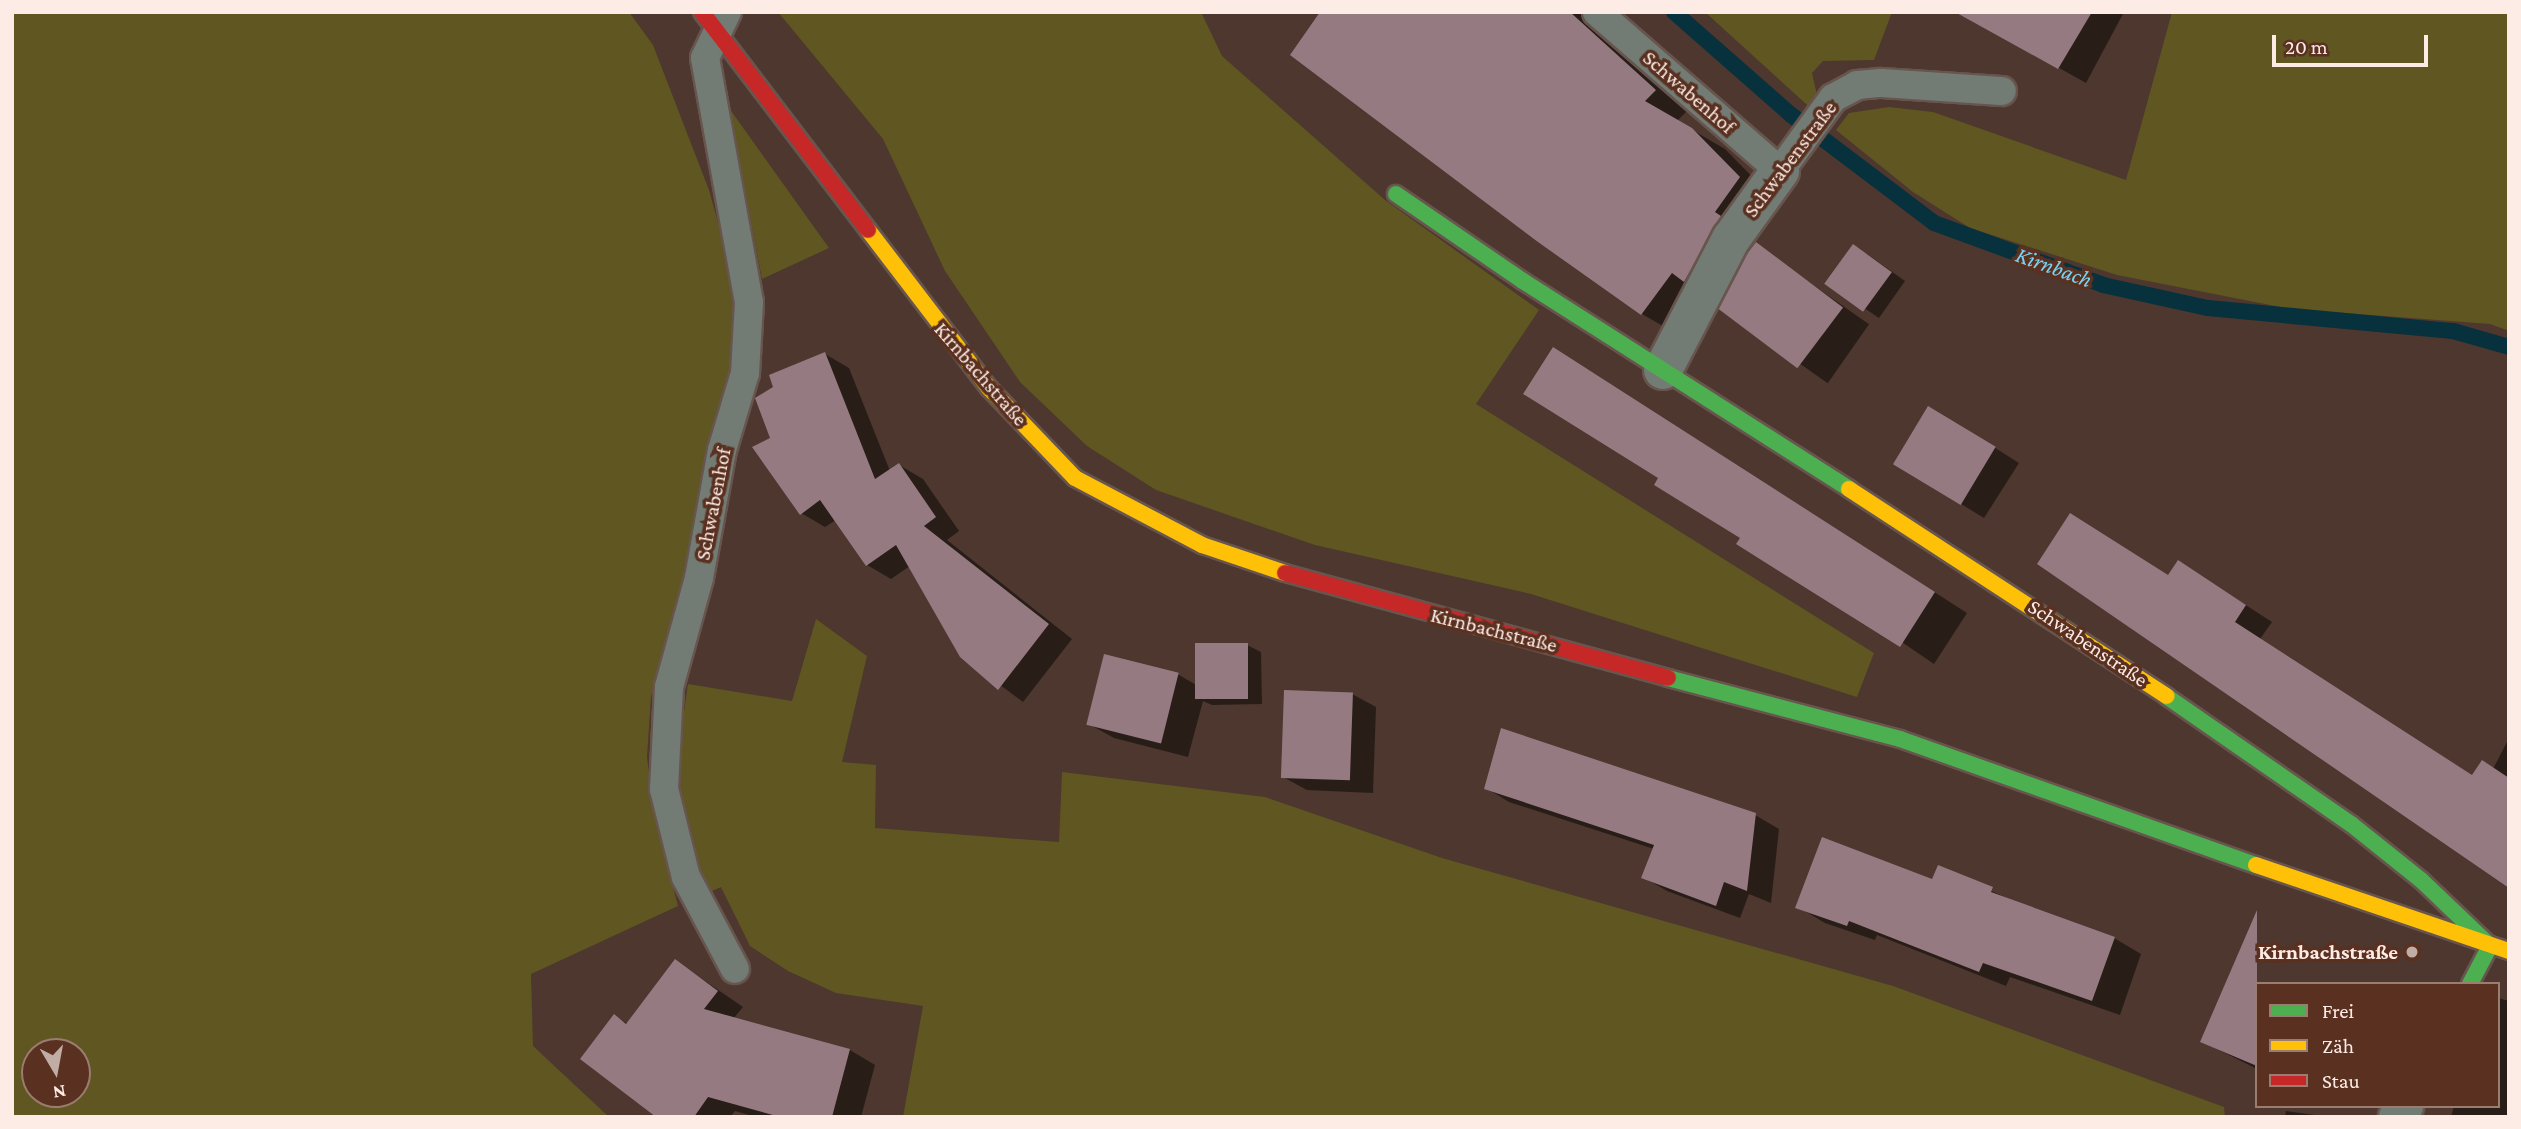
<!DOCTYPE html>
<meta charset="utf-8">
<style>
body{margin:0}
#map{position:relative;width:2521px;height:1129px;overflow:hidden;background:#4d372e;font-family:"Crimson Pro",serif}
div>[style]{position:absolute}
.green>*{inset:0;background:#5f5622}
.shadow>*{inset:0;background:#0007;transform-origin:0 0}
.stream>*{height:16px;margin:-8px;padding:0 8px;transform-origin:8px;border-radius:8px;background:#07313c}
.building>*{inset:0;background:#967a82;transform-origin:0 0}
.roads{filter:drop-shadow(2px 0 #67554e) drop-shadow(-2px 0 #67554e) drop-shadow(0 2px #67554e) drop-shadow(0 -2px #67554e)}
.lane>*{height:28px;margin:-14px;padding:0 14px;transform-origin:14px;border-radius:14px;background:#727c74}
.street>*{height:38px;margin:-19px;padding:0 19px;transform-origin:19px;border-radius:19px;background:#727c74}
.fast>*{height:16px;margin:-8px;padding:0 8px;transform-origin:8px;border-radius:8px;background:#4caf50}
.slow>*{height:16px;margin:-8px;padding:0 8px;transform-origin:8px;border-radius:8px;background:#ffc107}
.jam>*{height:16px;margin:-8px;padding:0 8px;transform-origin:8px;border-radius:8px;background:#c62828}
.dots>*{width:19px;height:19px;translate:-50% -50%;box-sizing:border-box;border:4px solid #5a3121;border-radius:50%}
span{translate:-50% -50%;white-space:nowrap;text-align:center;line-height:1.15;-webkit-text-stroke:7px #5a3121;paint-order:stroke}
.street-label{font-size:21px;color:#fdece6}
.poi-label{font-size:21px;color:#fdece6;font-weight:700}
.right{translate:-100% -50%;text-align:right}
.water-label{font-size:23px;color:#77d3f2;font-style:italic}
.frame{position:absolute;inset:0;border:14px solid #fdece6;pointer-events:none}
.legend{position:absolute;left:2255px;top:982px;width:245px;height:126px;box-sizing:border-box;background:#5a3121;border:2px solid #9b7c70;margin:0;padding:9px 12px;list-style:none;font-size:21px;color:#fdece6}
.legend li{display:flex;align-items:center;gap:14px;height:35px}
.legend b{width:35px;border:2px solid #9b7c70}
.north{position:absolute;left:21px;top:1038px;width:70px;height:70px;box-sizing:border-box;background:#5a3121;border:2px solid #9b7c70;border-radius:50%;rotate:170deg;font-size:19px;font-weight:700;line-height:28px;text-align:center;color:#fdece6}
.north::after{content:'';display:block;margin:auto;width:24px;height:32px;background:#bfada6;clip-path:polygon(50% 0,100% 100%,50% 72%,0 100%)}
.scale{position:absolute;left:2272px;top:35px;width:156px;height:32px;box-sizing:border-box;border:4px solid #fdece6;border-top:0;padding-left:9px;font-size:21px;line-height:24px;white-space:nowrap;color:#fdece6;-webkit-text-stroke:5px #5a3121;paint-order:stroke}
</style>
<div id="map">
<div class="green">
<i style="clip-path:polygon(evenodd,12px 12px,629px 12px,653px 45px,709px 190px,737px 291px,731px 378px,698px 533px,651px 697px,647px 757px,655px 818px,678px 906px,531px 974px,533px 1046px,609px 1117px,12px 1117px,12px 12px,35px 1052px,77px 1052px,77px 1094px,35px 1094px,35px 1052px)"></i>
<i style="clip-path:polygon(778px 12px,1201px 12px,1222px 56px,1385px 200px,1539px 310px,1476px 404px,1874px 653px,1857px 697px,1531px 594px,1315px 545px,1156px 490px,1087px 446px,1020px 382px,945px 271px,883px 139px)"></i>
<i style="clip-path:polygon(1705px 12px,1892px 12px,1874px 60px,1823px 61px,1812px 73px,1817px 95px,1824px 99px,1816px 113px)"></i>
<i style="clip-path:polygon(2172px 12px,2509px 12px,2509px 331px,2490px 324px,2291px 309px,2117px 275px,1970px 228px,1913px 192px,1836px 130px,1849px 113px,1889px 107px,1933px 112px,2126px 180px)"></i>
<i style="clip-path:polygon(729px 108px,829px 248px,762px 279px,742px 176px,723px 116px)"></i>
<i style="clip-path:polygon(816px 619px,867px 656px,842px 762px,876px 765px,875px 828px,1059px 842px,1062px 772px,1265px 797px,1442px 858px,1893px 986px,2224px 1107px,2225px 1117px,903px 1117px,923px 1006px,836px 993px,788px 971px,750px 946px,721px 887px,703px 895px,681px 804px,677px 759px,688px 684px,792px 701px)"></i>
</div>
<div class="shadow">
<i style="clip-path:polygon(1408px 12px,1580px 12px,1688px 110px,1677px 121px,1725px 149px,1772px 197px,1675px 333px,1642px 314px)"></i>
<i style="clip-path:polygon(2009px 12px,2124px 12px,2086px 83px,2022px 47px)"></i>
<i style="left:1756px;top:245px;width:138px;height:72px;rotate:35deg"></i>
<i style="clip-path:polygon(1867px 254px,1905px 281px,1879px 318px,1827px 283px)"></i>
<i style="clip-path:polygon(825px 354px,849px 368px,890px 471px,899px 465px,923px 479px,959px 531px,947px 540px,1072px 639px,1023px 702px,961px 656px,910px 566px,891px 579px,867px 565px,836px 520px,825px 527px,801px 513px,773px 439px)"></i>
<i style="clip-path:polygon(1587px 369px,1967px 613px,1934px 664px,1660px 477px)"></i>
<i style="clip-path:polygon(1954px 422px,2019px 463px,1984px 518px,1894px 463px)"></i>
<i style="clip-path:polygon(2179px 562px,2272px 622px,2260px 639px,2473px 776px,2493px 769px,2509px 738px,2509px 886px,2169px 577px)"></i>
<i style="clip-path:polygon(1247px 645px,1261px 652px,1262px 704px,1212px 705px,1203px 701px,1188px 757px,1114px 738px,1087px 723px,1105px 656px,1179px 675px,1198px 686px)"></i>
<i style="clip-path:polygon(1352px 694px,1376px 707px,1373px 793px,1307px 790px,1283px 777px)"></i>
<i style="clip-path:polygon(1486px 788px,1755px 815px,1779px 829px,1771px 903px,1749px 894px,1740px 918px,1667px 891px,1643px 877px,1654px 849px,1509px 802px)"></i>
<i style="clip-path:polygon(1939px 867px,2020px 904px,2114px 938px,2141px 954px,2120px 1015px,2010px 977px,2006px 986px,1877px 935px,1875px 940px,1825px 923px,1798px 907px,1933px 881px)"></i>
<i style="clip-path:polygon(676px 961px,743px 1007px,733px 1019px,850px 1050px,875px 1065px,861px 1117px,756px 1117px,735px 1111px,730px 1117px,659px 1117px,614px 1016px,628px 1024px)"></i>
<i style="clip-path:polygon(2257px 992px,2257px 1069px,2203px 1042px)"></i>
<i style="clip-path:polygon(2498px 998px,2509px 1001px,2509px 1117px,2451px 1117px,2454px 1106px,2498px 1106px)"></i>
<i style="clip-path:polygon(2286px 1111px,2329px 1117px,2285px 1117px)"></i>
</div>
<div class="stream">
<i style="left:1674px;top:12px;width:154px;rotate:41.3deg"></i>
<i style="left:1790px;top:114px;width:181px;rotate:37.1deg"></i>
<i style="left:1934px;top:223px;width:180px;rotate:20.1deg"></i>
<i style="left:2103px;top:285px;width:107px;rotate:12.4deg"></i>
<i style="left:2208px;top:308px;width:246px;rotate:5.4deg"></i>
<i style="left:2453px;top:331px;width:58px;rotate:15.9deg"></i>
</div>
<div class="building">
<i style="clip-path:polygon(1320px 12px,1570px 12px,1656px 90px,1645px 101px,1692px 128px,1740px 177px,1715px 212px,1721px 216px,1684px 282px,1672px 273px,1641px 315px,1538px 242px,1290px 55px)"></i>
<i style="clip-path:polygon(1955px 12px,2092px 12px,2058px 69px)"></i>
<i style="left:1756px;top:242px;width:109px;height:76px;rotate:37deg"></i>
<i style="left:1853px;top:244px;width:48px;height:49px;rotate:36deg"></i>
<i style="clip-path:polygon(1553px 347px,1935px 592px,1900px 647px,1736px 544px,1740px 538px,1654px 485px,1658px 478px,1523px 394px)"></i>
<i style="clip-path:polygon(825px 352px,875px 479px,899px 463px,936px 517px,924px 526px,1049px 624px,998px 690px,960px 657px,896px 545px,866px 566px,820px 500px,800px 515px,752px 447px,770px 438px,755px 398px,773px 387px,769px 375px)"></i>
<i style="left:1928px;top:406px;width:79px;height:68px;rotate:31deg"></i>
<i style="clip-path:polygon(2070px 513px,2168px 575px,2178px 560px,2246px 605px,2235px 622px,2472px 775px,2482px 760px,2509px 778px,2509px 888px,2037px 564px)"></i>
<i style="left:1195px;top:643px;width:53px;height:56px"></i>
<i style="left:1104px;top:654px;width:77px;height:73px;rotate:14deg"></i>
<i style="left:1284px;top:690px;width:69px;height:88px;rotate:2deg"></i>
<i style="clip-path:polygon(1501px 728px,1756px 813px,1747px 891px,1724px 882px,1716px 906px,1641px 878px,1654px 845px,1484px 789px)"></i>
<i style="clip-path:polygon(1822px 837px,1932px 879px,1938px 865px,1993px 887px,1991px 892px,2115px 937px,2092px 1001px,1983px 963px,1979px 972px,1849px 921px,1847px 926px,1795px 908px)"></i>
<i style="clip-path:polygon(2257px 910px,2257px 1066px,2200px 1042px)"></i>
<i style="clip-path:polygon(675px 959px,718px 991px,704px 1009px,850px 1049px,832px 1117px,780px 1117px,708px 1097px,694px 1117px,656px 1117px,580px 1059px,614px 1014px,626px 1024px)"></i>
</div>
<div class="roads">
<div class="lane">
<i style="left:727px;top:12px;width:51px;rotate:115.6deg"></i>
<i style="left:705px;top:58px;width:248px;rotate:79.8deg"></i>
<i style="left:749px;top:302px;width:71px;rotate:93.2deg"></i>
<i style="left:745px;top:373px;width:80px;rotate:106.6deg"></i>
<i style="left:722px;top:450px;width:130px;rotate:100.2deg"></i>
<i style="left:699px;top:578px;width:113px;rotate:105.4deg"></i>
<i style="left:669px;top:687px;width:102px;rotate:92.8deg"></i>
<i style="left:664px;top:789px;width:91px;rotate:76deg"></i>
<i style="left:686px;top:877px;width:104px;rotate:62deg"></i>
<i style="left:1597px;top:12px;width:242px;rotate:41deg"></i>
<i style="left:1780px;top:171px;width:90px;rotate:-54deg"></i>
<i style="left:1833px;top:98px;width:27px;rotate:-28deg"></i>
<i style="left:1857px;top:85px;width:24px;rotate:-5deg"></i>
<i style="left:1881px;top:83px;width:121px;rotate:3.8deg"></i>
</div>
<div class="street">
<i style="left:1663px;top:370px;width:148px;rotate:-62.6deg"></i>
<i style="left:1731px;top:239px;width:84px;rotate:-54.2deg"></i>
<i style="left:2398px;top:1117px;width:13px;rotate:-61deg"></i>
</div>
<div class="fast">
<i style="left:1396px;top:194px;width:154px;rotate:34.4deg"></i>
<i style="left:1523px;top:281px;width:387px;rotate:32.5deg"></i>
<i style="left:1668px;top:678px;width:240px;rotate:14.7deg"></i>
<i style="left:1900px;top:739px;width:378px;rotate:19.5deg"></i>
<i style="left:2166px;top:696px;width:225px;rotate:34.7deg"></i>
<i style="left:2351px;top:824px;width:90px;rotate:38.7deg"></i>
<i style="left:2421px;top:880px;width:95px;rotate:43.7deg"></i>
<i style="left:2490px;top:946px;width:43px;rotate:117.8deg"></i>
</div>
<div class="slow">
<i style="left:868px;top:230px;width:199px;rotate:52.6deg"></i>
<i style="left:989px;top:388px;width:124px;rotate:46.3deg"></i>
<i style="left:1075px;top:478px;width:144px;rotate:27.8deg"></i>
<i style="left:1202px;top:545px;width:88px;rotate:18.6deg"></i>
<i style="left:1849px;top:489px;width:379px;rotate:33.1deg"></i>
<i style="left:2256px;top:865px;width:267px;rotate:18.8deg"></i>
</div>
<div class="jam">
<i style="left:702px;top:12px;width:274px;rotate:52.7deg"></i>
<i style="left:1285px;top:573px;width:397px;rotate:15.3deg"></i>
</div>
</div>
<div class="dots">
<i style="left:2412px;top:952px;background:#bfada6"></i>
</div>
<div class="street-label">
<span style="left:1689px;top:92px;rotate:41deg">Schwabenhof</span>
<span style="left:1790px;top:159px;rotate:-53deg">Schwabenstraße</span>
<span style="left:981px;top:374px;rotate:49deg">Kirnbachstraße</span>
<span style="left:713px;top:504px;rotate:-79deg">Schwabenhof</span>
<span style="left:1494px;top:630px;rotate:14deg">Kirnbachstraße</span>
<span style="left:2088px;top:643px;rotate:34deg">Schwabenstraße</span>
</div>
<div class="poi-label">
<span class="right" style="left:2398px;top:952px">Kirnbachstraße</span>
</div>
<div class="water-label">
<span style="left:2054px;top:267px;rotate:20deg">Kirnbach</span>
</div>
<div class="frame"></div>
<ul class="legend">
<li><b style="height:9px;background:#4caf50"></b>Frei</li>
<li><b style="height:9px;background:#ffc107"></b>Zäh</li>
<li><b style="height:9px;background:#c62828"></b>Stau</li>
</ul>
<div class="north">N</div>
<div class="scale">20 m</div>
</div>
